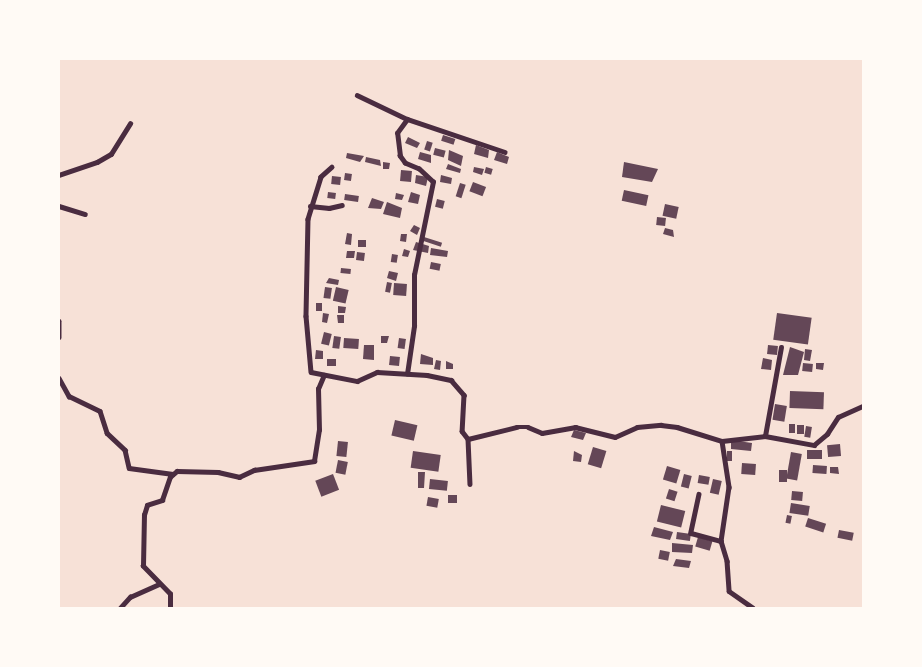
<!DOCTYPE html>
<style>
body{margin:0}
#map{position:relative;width:922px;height:667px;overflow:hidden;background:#f7e1d7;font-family:Barlow,sans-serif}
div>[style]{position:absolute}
.building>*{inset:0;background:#644757;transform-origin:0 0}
.minor>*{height:4.5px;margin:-2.25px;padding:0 2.25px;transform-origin:2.25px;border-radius:2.25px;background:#4a2c40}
span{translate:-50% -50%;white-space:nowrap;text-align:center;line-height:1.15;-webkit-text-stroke:5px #fffaf5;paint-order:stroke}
.frame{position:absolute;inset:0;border:60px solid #fffaf5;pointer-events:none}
</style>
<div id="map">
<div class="building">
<i style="left:443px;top:135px;width:13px;height:6px;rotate:18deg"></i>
<i style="clip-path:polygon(408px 137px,420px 143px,417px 148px,405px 143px)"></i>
<i style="left:427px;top:141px;width:6px;height:9px;rotate:18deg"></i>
<i style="clip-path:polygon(476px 145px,489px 150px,488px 158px,474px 154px)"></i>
<i style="left:435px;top:148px;width:11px;height:7px;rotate:15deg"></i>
<i style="clip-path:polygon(449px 150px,463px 156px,461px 166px,448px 160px)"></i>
<i style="clip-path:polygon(420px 152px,431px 155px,431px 163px,418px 159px)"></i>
<i style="clip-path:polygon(497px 152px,509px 157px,507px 164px,494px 160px)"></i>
<i style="clip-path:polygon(347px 153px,364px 156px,360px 162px,346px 158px)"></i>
<i style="clip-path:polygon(366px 157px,380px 160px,381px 166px,365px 162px)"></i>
<i style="clip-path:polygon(383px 162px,390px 163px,389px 169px,383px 169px)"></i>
<i style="clip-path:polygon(624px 162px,658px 169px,652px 182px,622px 177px)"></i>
<i style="clip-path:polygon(448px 164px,461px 169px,460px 173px,446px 169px)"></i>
<i style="clip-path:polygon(474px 167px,484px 169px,482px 175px,473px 172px)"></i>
<i style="left:486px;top:167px;width:7px;height:6px;rotate:16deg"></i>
<i style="left:401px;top:170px;width:11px;height:11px;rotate:5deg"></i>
<i style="left:345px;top:173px;width:7px;height:7px;rotate:8deg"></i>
<i style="clip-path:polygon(416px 175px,428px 177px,426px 186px,415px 183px)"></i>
<i style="clip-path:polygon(441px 175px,452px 178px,451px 184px,440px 182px)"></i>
<i style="left:332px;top:176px;width:9px;height:8px;rotate:6deg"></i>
<i style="left:473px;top:182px;width:14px;height:10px;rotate:21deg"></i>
<i style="left:460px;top:183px;width:6px;height:14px;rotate:18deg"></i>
<i style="left:624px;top:190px;width:25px;height:11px;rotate:12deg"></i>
<i style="left:328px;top:192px;width:8px;height:6px;rotate:7deg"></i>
<i style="clip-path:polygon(411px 192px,420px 195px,418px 204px,408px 202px)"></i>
<i style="clip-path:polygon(396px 193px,404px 195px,402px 200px,395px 199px)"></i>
<i style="left:345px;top:194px;width:14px;height:6px;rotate:8deg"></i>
<i style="clip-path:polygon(372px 198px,384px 202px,381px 209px,368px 208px)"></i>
<i style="left:437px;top:199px;width:8px;height:8px;rotate:14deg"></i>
<i style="clip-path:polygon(387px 202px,402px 208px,400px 218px,383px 214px)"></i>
<i style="left:665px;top:204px;width:14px;height:12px;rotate:12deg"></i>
<i style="left:657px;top:217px;width:9px;height:8px;rotate:6deg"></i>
<i style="clip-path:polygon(414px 225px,420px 228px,417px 235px,410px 231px)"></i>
<i style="clip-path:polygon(665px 228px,673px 230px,674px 237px,663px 234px)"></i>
<i style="clip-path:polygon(347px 233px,352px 234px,351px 245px,345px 244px)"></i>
<i style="clip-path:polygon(401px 234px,407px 234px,406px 242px,400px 241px)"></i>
<i style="left:424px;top:237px;width:19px;height:4px;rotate:18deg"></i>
<i style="left:358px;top:240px;width:8px;height:7px"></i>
<i style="clip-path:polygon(416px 242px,429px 246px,428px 253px,413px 250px)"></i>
<i style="clip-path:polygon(431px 248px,448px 251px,447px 257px,430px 255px)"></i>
<i style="clip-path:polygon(404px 249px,410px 251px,408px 257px,402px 256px)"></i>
<i style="clip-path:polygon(347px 251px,355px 251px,354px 258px,346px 258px)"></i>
<i style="left:357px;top:252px;width:8px;height:8px;rotate:7deg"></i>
<i style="left:392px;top:254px;width:6px;height:8px;rotate:9deg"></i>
<i style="left:431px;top:262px;width:10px;height:7px;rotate:11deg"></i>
<i style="left:341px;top:268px;width:10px;height:5px;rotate:6deg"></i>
<i style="clip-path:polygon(389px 271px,398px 273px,396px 281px,387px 278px)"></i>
<i style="clip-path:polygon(329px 278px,339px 280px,338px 285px,326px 283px)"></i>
<i style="left:387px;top:282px;width:5px;height:10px;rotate:11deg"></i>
<i style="left:394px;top:283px;width:13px;height:12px;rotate:4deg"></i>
<i style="left:325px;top:287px;width:7px;height:11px;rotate:8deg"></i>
<i style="left:336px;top:287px;width:13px;height:14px;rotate:13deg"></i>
<i style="left:316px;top:303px;width:6px;height:8px"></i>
<i style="clip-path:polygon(338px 306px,346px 307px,345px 313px,338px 313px)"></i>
<i style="clip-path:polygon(323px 313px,329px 314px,327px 323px,322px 322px)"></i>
<i style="left:777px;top:313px;width:35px;height:27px;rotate:8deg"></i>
<i style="clip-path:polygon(337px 315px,344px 315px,344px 323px,338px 323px)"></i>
<i style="left:324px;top:332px;width:8px;height:12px;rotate:14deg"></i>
<i style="left:334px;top:336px;width:7px;height:12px;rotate:8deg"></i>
<i style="clip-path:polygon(381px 336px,389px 336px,387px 343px,381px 343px)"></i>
<i style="left:344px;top:338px;width:15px;height:10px;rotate:4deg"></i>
<i style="left:399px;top:338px;width:7px;height:10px;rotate:8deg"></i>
<i style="clip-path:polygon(364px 345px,374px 345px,374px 360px,363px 359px)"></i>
<i style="left:768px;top:345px;width:10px;height:9px;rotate:6deg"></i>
<i style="clip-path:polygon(790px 347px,804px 352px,798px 375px,783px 375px)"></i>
<i style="clip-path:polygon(805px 349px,812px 350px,810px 361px,804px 360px)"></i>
<i style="clip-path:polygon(316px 350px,323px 351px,323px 359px,315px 359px)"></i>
<i style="clip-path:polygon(421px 354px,433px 358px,433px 365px,420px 364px)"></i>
<i style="left:390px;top:356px;width:10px;height:9px;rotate:6deg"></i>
<i style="clip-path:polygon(763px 358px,772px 360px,771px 370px,761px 369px)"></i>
<i style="left:336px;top:359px;width:7px;height:9px;rotate:90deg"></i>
<i style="clip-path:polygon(436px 360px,441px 361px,440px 370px,434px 369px)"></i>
<i style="clip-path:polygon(446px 361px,453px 364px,453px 369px,446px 369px)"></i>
<i style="left:803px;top:363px;width:10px;height:8px;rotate:6deg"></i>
<i style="clip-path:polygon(816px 363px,824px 363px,823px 370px,816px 369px)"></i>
<i style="left:790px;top:391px;width:34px;height:17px;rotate:2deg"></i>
<i style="left:775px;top:404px;width:12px;height:16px;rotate:9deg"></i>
<i style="left:395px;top:420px;width:23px;height:16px;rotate:13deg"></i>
<i style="left:789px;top:424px;width:6px;height:9px"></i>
<i style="left:797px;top:425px;width:7px;height:9px"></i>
<i style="left:806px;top:426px;width:6px;height:11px;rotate:9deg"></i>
<i style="clip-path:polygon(574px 430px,586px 433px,583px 440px,571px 437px)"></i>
<i style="clip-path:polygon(731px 440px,752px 443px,751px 451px,731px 449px)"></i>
<i style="left:338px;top:441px;width:10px;height:15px;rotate:6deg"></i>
<i style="left:840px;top:444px;width:12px;height:13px;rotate:85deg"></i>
<i style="left:593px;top:447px;width:14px;height:18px;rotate:17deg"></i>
<i style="left:807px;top:450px;width:15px;height:9px"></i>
<i style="left:413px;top:451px;width:28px;height:17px;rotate:8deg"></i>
<i style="clip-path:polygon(574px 451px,582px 455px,581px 462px,573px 461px)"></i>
<i style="left:727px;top:451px;width:5px;height:10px"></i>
<i style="left:791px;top:452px;width:11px;height:27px;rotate:10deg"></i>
<i style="left:338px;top:460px;width:10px;height:13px;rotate:11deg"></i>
<i style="left:742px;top:463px;width:14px;height:11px;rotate:4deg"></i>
<i style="left:813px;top:465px;width:14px;height:8px;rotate:4deg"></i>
<i style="left:667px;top:466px;width:14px;height:14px;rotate:17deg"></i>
<i style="clip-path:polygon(830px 467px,838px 467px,839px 474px,830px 473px)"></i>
<i style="left:779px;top:470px;width:8px;height:12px"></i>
<i style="clip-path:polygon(418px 472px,425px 472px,424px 488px,418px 488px)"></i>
<i style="left:333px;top:474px;width:17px;height:19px;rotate:69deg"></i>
<i style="left:684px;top:474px;width:8px;height:13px;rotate:14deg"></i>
<i style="left:699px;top:475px;width:11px;height:8px;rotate:10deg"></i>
<i style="left:430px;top:479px;width:18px;height:10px;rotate:6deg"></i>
<i style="left:713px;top:479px;width:9px;height:14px;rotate:13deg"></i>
<i style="left:669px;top:489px;width:9px;height:10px;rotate:18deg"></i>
<i style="left:792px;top:491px;width:11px;height:9px;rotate:5deg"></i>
<i style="left:448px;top:495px;width:9px;height:8px"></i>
<i style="left:428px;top:497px;width:11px;height:9px;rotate:10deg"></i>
<i style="left:791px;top:503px;width:19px;height:10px;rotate:9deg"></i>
<i style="left:661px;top:505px;width:25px;height:17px;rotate:14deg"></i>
<i style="left:787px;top:515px;width:5px;height:8px;rotate:11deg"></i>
<i style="left:808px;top:518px;width:19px;height:9px;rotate:18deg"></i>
<i style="clip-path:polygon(654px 527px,673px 532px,670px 540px,651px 536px)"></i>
<i style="left:839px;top:530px;width:15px;height:8px;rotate:11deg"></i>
<i style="left:677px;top:532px;width:14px;height:7px;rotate:8deg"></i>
<i style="left:698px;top:537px;width:15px;height:10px;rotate:16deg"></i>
<i style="clip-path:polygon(672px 543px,693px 545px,692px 553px,672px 552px)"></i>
<i style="left:660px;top:550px;width:10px;height:9px;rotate:11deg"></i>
<i style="clip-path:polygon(676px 559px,691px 561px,689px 568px,673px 566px)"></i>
</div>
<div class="minor">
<i style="left:357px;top:95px;width:55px;rotate:25.6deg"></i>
<i style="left:407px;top:119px;width:103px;rotate:18.6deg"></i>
<i style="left:332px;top:167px;width:15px;rotate:138deg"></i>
<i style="left:321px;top:177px;width:44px;rotate:107.2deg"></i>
<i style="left:308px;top:219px;width:97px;rotate:91.2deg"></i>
<i style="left:306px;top:316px;width:56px;rotate:84.9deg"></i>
<i style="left:311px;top:372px;width:47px;rotate:11.1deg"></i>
<i style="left:357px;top:381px;width:22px;rotate:-24deg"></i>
<i style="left:377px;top:372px;width:50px;rotate:3.4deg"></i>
<i style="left:427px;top:375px;width:25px;rotate:12deg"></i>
<i style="left:451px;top:380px;width:20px;rotate:49deg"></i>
<i style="left:464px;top:395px;width:36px;rotate:93deg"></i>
<i style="left:462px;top:431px;width:10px;rotate:53deg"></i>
<i style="left:468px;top:439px;width:50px;rotate:-13.8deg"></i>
<i style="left:517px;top:427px;width:11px"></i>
<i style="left:528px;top:427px;width:15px;rotate:23deg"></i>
<i style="left:542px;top:433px;width:34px;rotate:-10deg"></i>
<i style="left:575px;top:427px;width:41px;rotate:14deg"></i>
<i style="left:615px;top:437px;width:24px;rotate:-24deg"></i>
<i style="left:637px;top:427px;width:24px;rotate:-5deg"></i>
<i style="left:661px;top:425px;width:16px;rotate:7deg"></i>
<i style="left:677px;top:427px;width:47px;rotate:17.3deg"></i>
<i style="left:722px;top:441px;width:43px;rotate:-6.6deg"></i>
<i style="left:765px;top:436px;width:50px;rotate:10.4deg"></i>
<i style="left:814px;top:445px;width:17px;rotate:-40deg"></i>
<i style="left:827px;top:434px;width:20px;rotate:-57deg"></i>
<i style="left:838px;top:417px;width:27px;rotate:-24deg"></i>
<i style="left:59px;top:175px;width:40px;rotate:-18.9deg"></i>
<i style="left:97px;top:162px;width:16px;rotate:-30deg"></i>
<i style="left:111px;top:154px;width:36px;rotate:-58deg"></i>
<i style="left:59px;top:206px;width:27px;rotate:17deg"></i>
<i style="left:310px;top:206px;width:19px;rotate:6deg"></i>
<i style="left:329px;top:208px;width:13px;rotate:-13deg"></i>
<i style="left:59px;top:321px;width:16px;rotate:90deg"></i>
<i style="left:407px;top:374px;width:49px;rotate:-81.7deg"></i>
<i style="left:414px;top:326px;width:51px;rotate:-90deg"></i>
<i style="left:414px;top:275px;width:95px;rotate:-78.5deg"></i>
<i style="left:433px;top:182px;width:19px;rotate:-137deg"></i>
<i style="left:419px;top:169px;width:15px;rotate:-157deg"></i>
<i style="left:405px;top:163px;width:9px;rotate:-126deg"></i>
<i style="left:400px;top:156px;width:23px;rotate:-97deg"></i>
<i style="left:397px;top:133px;width:17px;rotate:-54deg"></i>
<i style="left:59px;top:378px;width:21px;rotate:61deg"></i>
<i style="left:69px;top:396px;width:34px;rotate:26deg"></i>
<i style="left:100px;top:411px;width:23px;rotate:72deg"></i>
<i style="left:107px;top:433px;width:25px;rotate:43deg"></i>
<i style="left:125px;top:450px;width:18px;rotate:77deg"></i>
<i style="left:129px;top:468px;width:44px;rotate:7.8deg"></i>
<i style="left:765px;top:436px;width:90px;rotate:-79.8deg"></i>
<i style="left:468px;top:439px;width:45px;rotate:87.5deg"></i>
<i style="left:722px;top:441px;width:47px;rotate:81.3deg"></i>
<i style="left:729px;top:487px;width:55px;rotate:98.4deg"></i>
<i style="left:721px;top:541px;width:21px;rotate:73deg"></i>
<i style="left:727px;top:561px;width:30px;rotate:86deg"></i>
<i style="left:729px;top:591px;width:29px;rotate:35deg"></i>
<i style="left:699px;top:494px;width:40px;rotate:102deg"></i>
<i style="left:691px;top:533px;width:31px;rotate:15deg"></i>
<i style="left:120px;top:608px;width:15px;rotate:-48deg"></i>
<i style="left:130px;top:597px;width:32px;rotate:-24deg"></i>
<i style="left:170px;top:608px;width:14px;rotate:-90deg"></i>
<i style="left:170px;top:594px;width:39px;rotate:-134deg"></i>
<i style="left:143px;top:566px;width:51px;rotate:-88.9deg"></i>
<i style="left:144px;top:515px;width:10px;rotate:-73deg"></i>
<i style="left:147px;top:505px;width:16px;rotate:-18deg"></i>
<i style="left:162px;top:500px;width:24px;rotate:-71deg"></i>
<i style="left:170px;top:477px;width:9px;rotate:-41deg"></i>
<i style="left:177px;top:471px;width:41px;rotate:1.4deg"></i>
<i style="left:218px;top:472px;width:22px;rotate:13deg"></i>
<i style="left:239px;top:477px;width:17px;rotate:-25deg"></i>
<i style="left:254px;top:470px;width:61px;rotate:-8.5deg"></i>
<i style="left:314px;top:461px;width:31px;rotate:-81deg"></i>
<i style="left:319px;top:430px;width:41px;rotate:-91.4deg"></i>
<i style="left:318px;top:389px;width:15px;rotate:-67deg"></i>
</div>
<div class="frame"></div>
</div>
